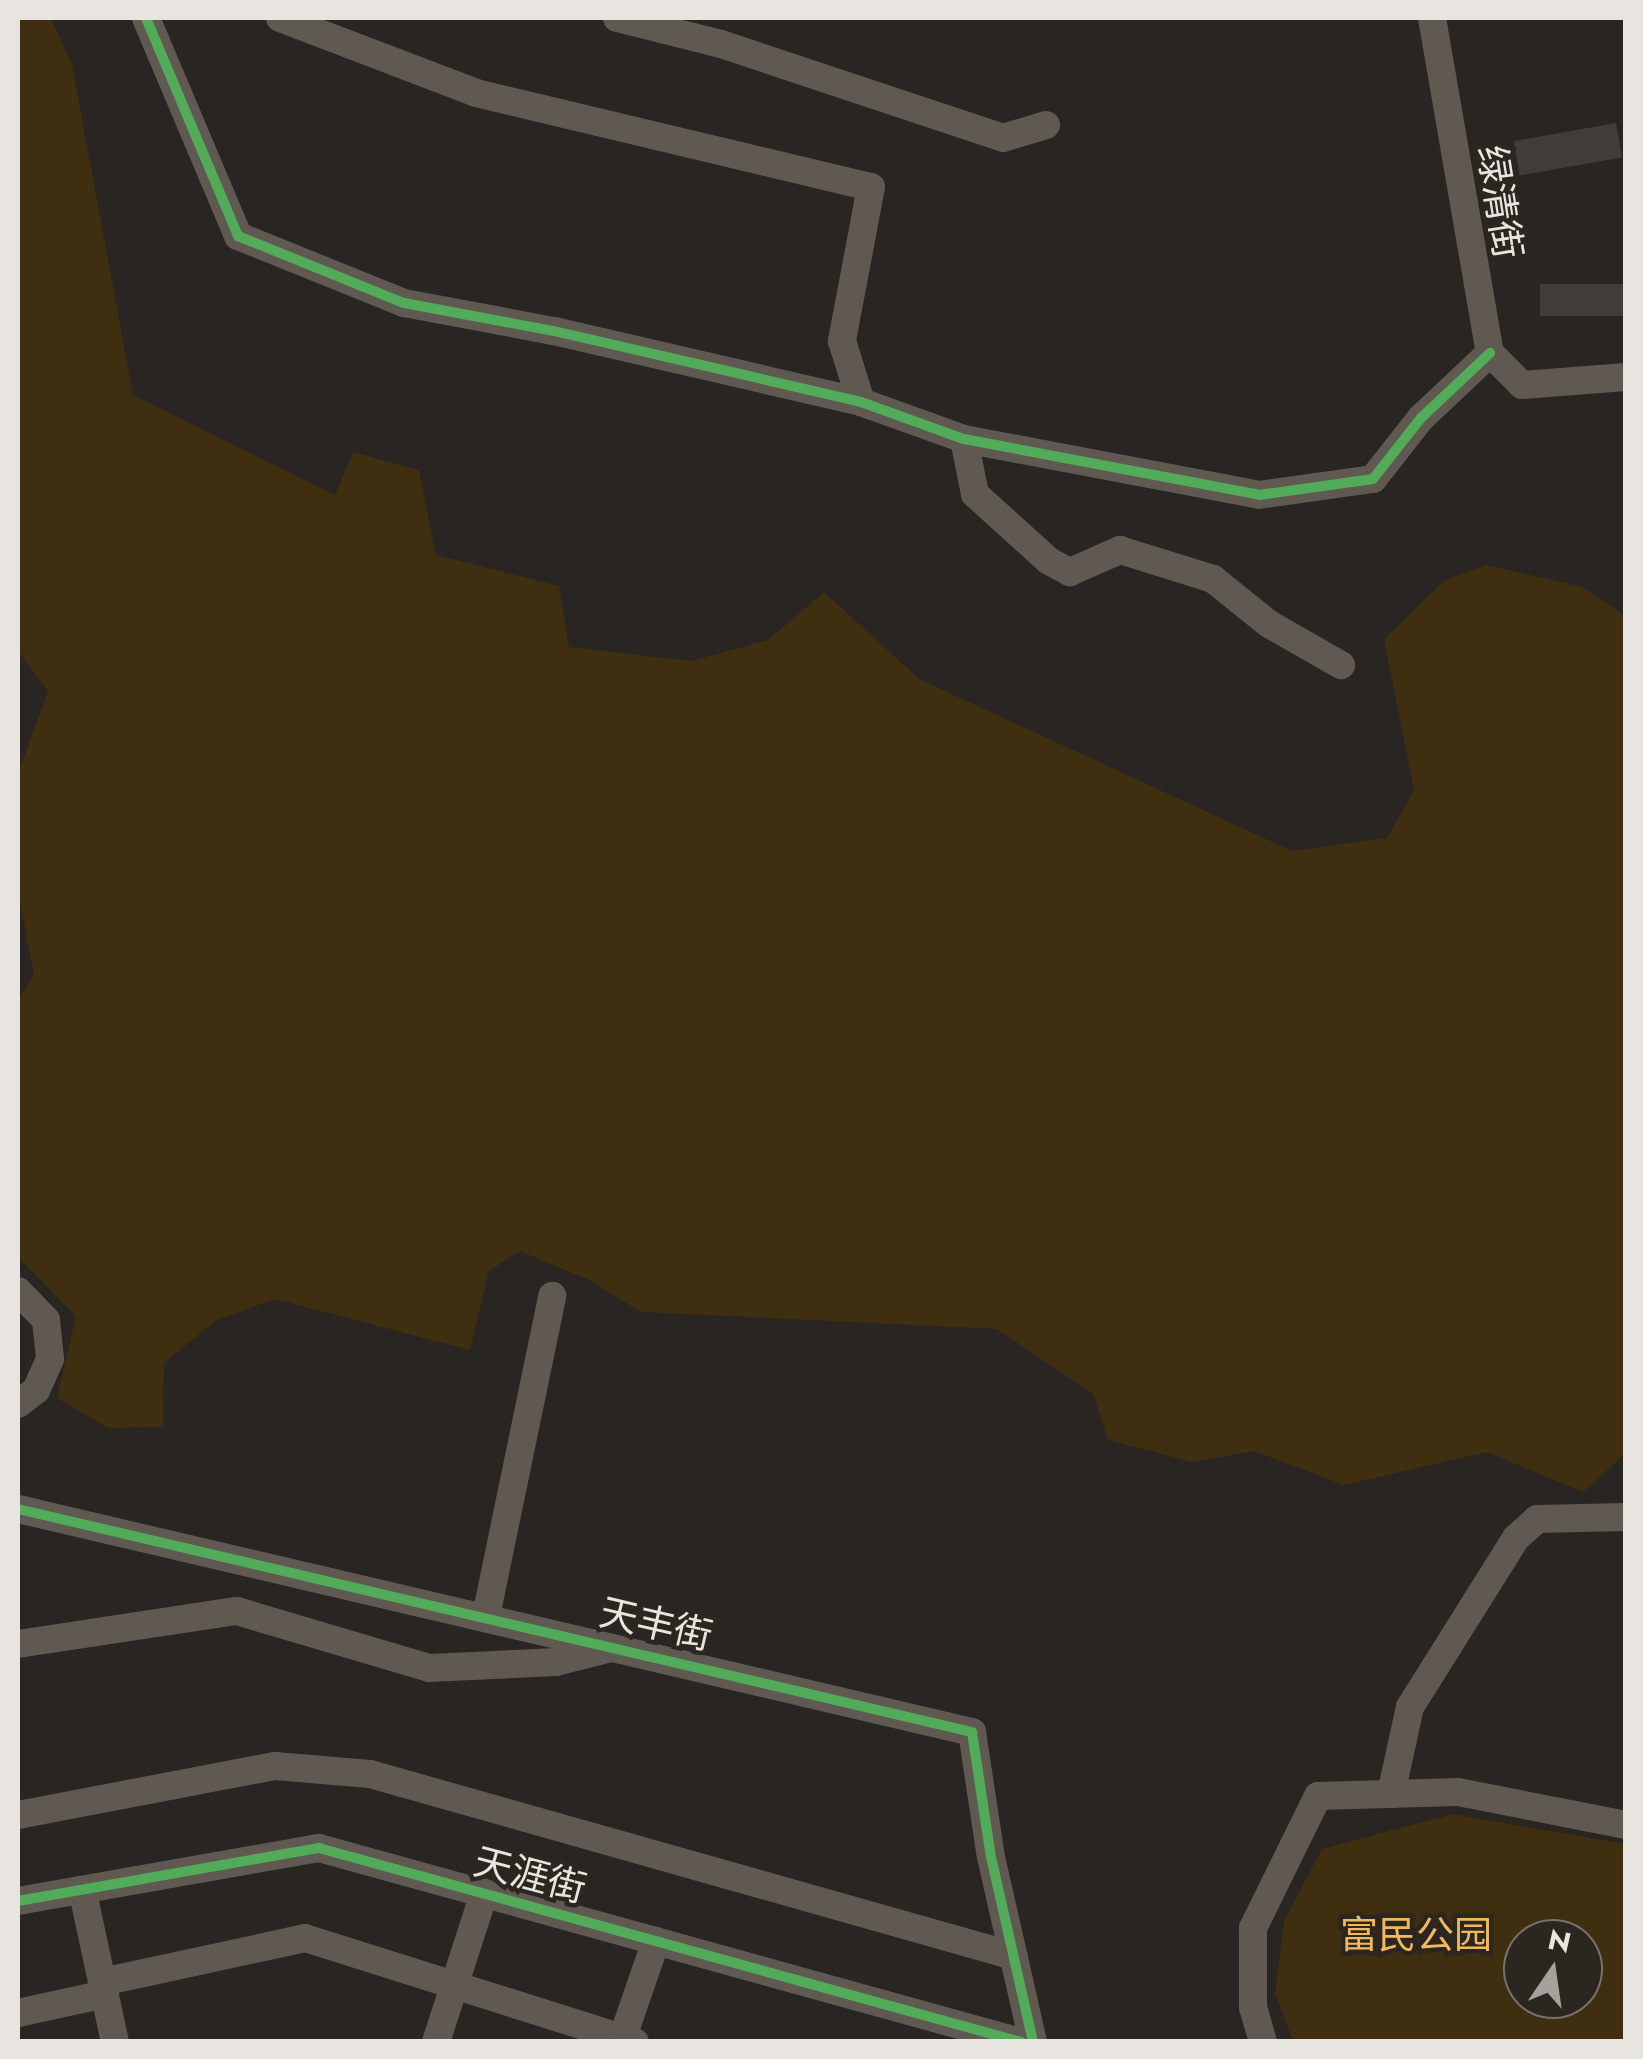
<!DOCTYPE html>
<meta charset="utf-8">
<style>
body{margin:0}
#map{position:relative;width:1643px;height:2059px;overflow:hidden;background:#282522;font-family:Jost,"Noto Sans SC",sans-serif}
div>[style]{position:absolute}
.green>*{inset:0;background:#402e10}
.building>*{inset:0;background:#3f3c39;transform-origin:0 0}
.minor>*{height:28px;margin:-14px;padding:0 14px;transform-origin:14px;border-radius:14px;background:#5f5952}
.cycleway>*{height:10px;margin:-5px;padding:0 5px;transform-origin:5px;border-radius:5px;background:#51ab58}
span{translate:-50% -50%;white-space:nowrap;text-align:center;line-height:1.15;-webkit-text-stroke:9px #2b261f;paint-order:stroke}
.street-label{font-size:38px;color:#e8e5e0}
.park-label{font-size:38px;color:#f2b85d}
.frame{position:absolute;inset:0;border:20px solid #e8e5e0;pointer-events:none}
.north{position:absolute;left:1503px;top:1919px;width:100px;height:100px;box-sizing:border-box;background:#2b261f;border:2px solid #77726c;border-radius:50%;rotate:13deg;font-size:28px;font-weight:700;line-height:40px;text-align:center;color:#e8e5e0}
.north::after{content:'';display:block;margin:auto;width:35px;height:45px;background:#a5a29e;clip-path:polygon(50% 0,100% 100%,50% 72%,0 100%)}
</style>
<div id="map">
<div class="green">
<i style="clip-path:polygon(18px 18px,51px 18px,72px 65px,133px 395px,335px 495px,353px 452px,419px 470px,436px 555px,559px 586px,569px 647px,691px 661px,768px 640px,824px 592px,919px 679px,1292px 851px,1387px 838px,1414px 790px,1384px 639px,1445px 580px,1487px 565px,1583px 587px,1625px 616px,1625px 1454px,1583px 1492px,1487px 1452px,1344px 1485px,1254px 1451px,1192px 1462px,1108px 1440px,1094px 1395px,997px 1329px,641px 1312px,589px 1280px,520px 1251px,489px 1271px,470px 1350px,275px 1299px,217px 1320px,164px 1363px,163px 1427px,108px 1428px,57px 1398px,76px 1316px,18px 1257px,18px 999px,34px 976px,18px 890px,18px 774px,48px 691px,18px 651px)"></i>
<i style="clip-path:polygon(evenodd,1453px 1814px,1625px 1844px,1625px 2041px,1293px 2041px,1275px 1993px,1284px 1921px,1322px 1849px,1453px 1814px,1523px 1939px,1583px 1939px,1583px 1999px,1523px 1999px,1523px 1939px)"></i>
</div>
<div class="building">
<i style="left:1616px;top:123px;width:35px;height:104px;rotate:80deg"></i>
<i style="left:1626px;top:284px;width:32px;height:86px;rotate:90deg"></i>
</div>
<div class="minor">
<i style="left:146px;top:18px;width:237px;rotate:67.1deg"></i>
<i style="left:238px;top:236px;width:179px;rotate:22deg"></i>
<i style="left:404px;top:303px;width:153px;rotate:10.6deg"></i>
<i style="left:554px;top:331px;width:315px;rotate:13deg"></i>
<i style="left:861px;top:402px;width:109px;rotate:19.8deg"></i>
<i style="left:964px;top:439px;width:300px;rotate:10.7deg"></i>
<i style="left:1259px;top:495px;width:115px;rotate:-8deg"></i>
<i style="left:1373px;top:479px;width:78px;rotate:-51.8deg"></i>
<i style="left:1421px;top:418px;width:95px;rotate:-43.3deg"></i>
<i style="left:280px;top:18px;width:210px;rotate:20.9deg"></i>
<i style="left:476px;top:93px;width:406px;rotate:13.4deg"></i>
<i style="left:871px;top:187px;width:157px;rotate:100.7deg"></i>
<i style="left:842px;top:341px;width:64px;rotate:72.7deg"></i>
<i style="left:617px;top:18px;width:107px;rotate:14deg"></i>
<i style="left:721px;top:44px;width:297px;rotate:18.4deg"></i>
<i style="left:1003px;top:138px;width:45px;rotate:-16.8deg"></i>
<i style="left:1432px;top:18px;width:340px;rotate:80.2deg"></i>
<i style="left:1490px;top:353px;width:45px;rotate:45deg"></i>
<i style="left:1522px;top:385px;width:104px;rotate:-4.4deg"></i>
<i style="left:964px;top:439px;width:56px;rotate:78.7deg"></i>
<i style="left:975px;top:494px;width:100px;rotate:42.2deg"></i>
<i style="left:1049px;top:561px;width:24px;rotate:28deg"></i>
<i style="left:1070px;top:572px;width:55px;rotate:-23.7deg"></i>
<i style="left:1120px;top:550px;width:97px;rotate:17.3deg"></i>
<i style="left:1213px;top:579px;width:72px;rotate:38.8deg"></i>
<i style="left:1269px;top:624px;width:83px;rotate:29.7deg"></i>
<i style="left:18px;top:1291px;width:40px;rotate:46deg"></i>
<i style="left:46px;top:1320px;width:39px;rotate:84deg"></i>
<i style="left:50px;top:1359px;width:34px;rotate:114deg"></i>
<i style="left:36px;top:1390px;width:23px;rotate:142deg"></i>
<i style="left:18px;top:1509px;width:980px;rotate:13.16deg"></i>
<i style="left:972px;top:1732px;width:126px;rotate:81.4deg"></i>
<i style="left:991px;top:1857px;width:190px;rotate:77.2deg"></i>
<i style="left:486px;top:1616px;width:327px;rotate:-78.3deg"></i>
<i style="left:18px;top:1644px;width:221px;rotate:-8.6deg"></i>
<i style="left:237px;top:1611px;width:200px;rotate:16.5deg"></i>
<i style="left:429px;top:1668px;width:127px;rotate:-2.7deg"></i>
<i style="left:556px;top:1662px;width:57px;rotate:-14.3deg"></i>
<i style="left:1391px;top:1794px;width:89px;rotate:-77.7deg"></i>
<i style="left:1410px;top:1707px;width:199px;rotate:-57.9deg"></i>
<i style="left:1516px;top:1538px;width:28px;rotate:-42deg"></i>
<i style="left:1537px;top:1519px;width:89px;rotate:-1.3deg"></i>
<i style="left:18px;top:1815px;width:262px;rotate:-10.8deg"></i>
<i style="left:275px;top:1766px;width:95px;rotate:4.8deg"></i>
<i style="left:370px;top:1774px;width:669px;rotate:15.78deg"></i>
<i style="left:83px;top:1893px;width:152px;rotate:77.9deg"></i>
<i style="left:18px;top:1901px;width:306px;rotate:-10deg"></i>
<i style="left:319px;top:1848px;width:728px;rotate:15.45deg"></i>
<i style="left:102px;top:1982px;width:208px;rotate:-12.2deg"></i>
<i style="left:305px;top:1938px;width:346px;rotate:17.5deg"></i>
<i style="left:18px;top:2013px;width:89px;rotate:-12.3deg"></i>
<i style="left:436px;top:2042px;width:157px;rotate:-72.1deg"></i>
<i style="left:621px;top:2042px;width:107px;rotate:-70.9deg"></i>
<i style="left:1263px;top:2042px;width:35px;rotate:-106deg"></i>
<i style="left:1253px;top:2008px;width:80px;rotate:-90deg"></i>
<i style="left:1253px;top:1928px;width:147px;rotate:-63.8deg"></i>
<i style="left:1318px;top:1796px;width:140px;rotate:-1.6deg"></i>
<i style="left:1458px;top:1792px;width:171px;rotate:11.1deg"></i>
</div>
<div class="cycleway">
<i style="left:146px;top:18px;width:237px;rotate:67.1deg"></i>
<i style="left:238px;top:236px;width:179px;rotate:22deg"></i>
<i style="left:404px;top:303px;width:153px;rotate:10.6deg"></i>
<i style="left:554px;top:331px;width:315px;rotate:13deg"></i>
<i style="left:861px;top:402px;width:109px;rotate:19.8deg"></i>
<i style="left:964px;top:439px;width:300px;rotate:10.7deg"></i>
<i style="left:1259px;top:495px;width:115px;rotate:-8deg"></i>
<i style="left:1373px;top:479px;width:78px;rotate:-51.8deg"></i>
<i style="left:1421px;top:418px;width:95px;rotate:-43.3deg"></i>
<i style="left:18px;top:1509px;width:980px;rotate:13.16deg"></i>
<i style="left:972px;top:1732px;width:126px;rotate:81.4deg"></i>
<i style="left:991px;top:1857px;width:190px;rotate:77.2deg"></i>
<i style="left:18px;top:1901px;width:306px;rotate:-10deg"></i>
<i style="left:319px;top:1848px;width:728px;rotate:15.45deg"></i>
</div>
<div class="street-label">
<span style="left:1500px;top:202px;rotate:81deg">绿清街</span>
<span style="left:656px;top:1624px;rotate:13deg">天丰街</span>
<span style="left:530px;top:1875px;rotate:15deg">天涯街</span>
</div>
<div class="park-label">
<span style="left:1416px;top:1935px">富民公园</span>
</div>
<div class="frame"></div>
<div class="north">N</div>
</div>
